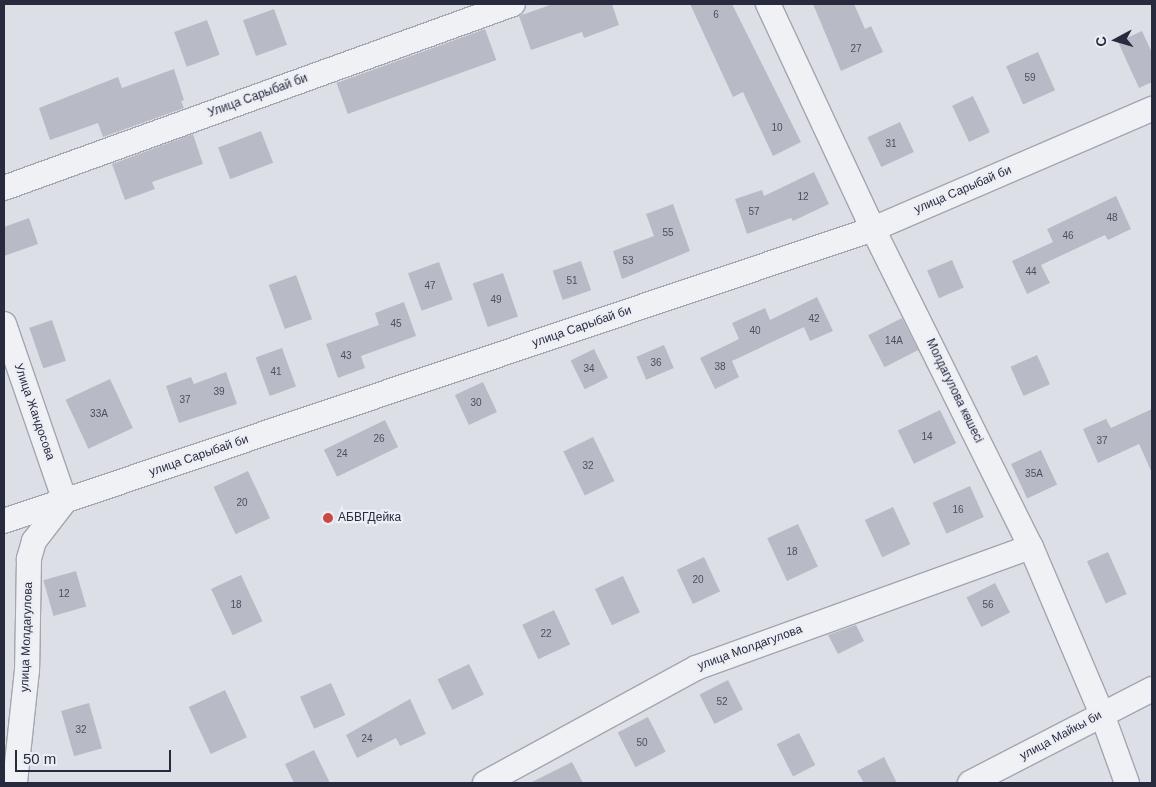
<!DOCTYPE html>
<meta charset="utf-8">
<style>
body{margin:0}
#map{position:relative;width:1156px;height:787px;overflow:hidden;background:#dddfe7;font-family:Helvetica,sans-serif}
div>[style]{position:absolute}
.building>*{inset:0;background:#b8bac6;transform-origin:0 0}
.roads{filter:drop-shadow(1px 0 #a3a5b1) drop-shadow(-1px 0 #a3a5b1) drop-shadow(0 1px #a3a5b1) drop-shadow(0 -1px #a3a5b1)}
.minor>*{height:24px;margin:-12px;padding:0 12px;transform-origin:12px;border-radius:12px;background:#f0f1f5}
.dots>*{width:14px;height:14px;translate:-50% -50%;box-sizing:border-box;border:2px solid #eceef5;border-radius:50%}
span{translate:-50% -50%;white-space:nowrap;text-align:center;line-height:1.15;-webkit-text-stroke:4.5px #eceef5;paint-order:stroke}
.number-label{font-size:10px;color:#4b4f5f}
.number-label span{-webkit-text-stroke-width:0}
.street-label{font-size:12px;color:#272b3d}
.poi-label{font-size:12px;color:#272b3d}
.left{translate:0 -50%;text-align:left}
.frame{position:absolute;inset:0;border:5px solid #272b3d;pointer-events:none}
.north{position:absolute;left:1091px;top:15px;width:50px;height:50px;-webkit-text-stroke:4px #eceef5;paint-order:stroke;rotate:264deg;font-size:14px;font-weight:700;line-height:20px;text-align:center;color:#272b3d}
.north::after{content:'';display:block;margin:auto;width:18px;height:22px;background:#272b3d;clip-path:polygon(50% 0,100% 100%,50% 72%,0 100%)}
.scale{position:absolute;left:15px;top:750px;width:156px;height:22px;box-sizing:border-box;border:2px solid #272b3d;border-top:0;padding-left:6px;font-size:15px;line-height:18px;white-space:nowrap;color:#272b3d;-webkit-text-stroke:4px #eceef5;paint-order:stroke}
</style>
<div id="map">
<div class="building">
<i style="clip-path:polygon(553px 4px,612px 4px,619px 25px,584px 38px,582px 32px,531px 50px,519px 16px)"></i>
<i style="clip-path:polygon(690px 4px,732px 4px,801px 142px,773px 156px,743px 92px,733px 97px)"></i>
<i style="clip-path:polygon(813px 4px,854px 4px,865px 29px,871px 26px,883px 52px,841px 71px)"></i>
<i style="left:274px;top:9px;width:38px;height:33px;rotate:70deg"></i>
<i style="left:207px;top:20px;width:37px;height:35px;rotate:70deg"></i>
<i style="left:485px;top:29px;width:33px;height:158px;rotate:70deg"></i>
<i style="clip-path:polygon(1142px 31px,1152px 53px,1152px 82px,1139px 88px,1118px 42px)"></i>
<i style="left:1038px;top:52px;width:42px;height:35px;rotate:66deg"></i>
<i style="clip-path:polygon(174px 69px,184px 100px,181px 101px,184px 108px,103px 137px,98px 123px,50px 140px,39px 108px,118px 77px,122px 88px)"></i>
<i style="left:973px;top:96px;width:40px;height:23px;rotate:65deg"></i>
<i style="left:900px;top:122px;width:33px;height:36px;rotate:65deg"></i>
<i style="left:261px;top:131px;width:34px;height:46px;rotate:69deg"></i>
<i style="clip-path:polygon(193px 134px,203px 164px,152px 182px,155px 189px,125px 200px,112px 164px)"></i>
<i style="clip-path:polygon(814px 172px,829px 204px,793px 221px,791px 218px,747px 234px,735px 199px,762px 190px,764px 196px)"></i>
<i style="clip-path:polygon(1116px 196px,1131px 229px,1108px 240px,1105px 235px,1041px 265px,1050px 283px,1027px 294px,1012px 261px,1053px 242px,1047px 229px)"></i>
<i style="clip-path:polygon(673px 204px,690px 251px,622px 279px,613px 251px,654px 236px,646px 214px)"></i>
<i style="clip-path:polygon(29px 218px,38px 244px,4px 256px,4px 227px)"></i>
<i style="left:952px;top:260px;width:30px;height:27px;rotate:67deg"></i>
<i style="left:581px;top:261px;width:31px;height:30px;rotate:71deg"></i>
<i style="left:439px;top:262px;width:40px;height:33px;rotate:70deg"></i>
<i style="left:503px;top:273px;width:46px;height:32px;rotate:71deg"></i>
<i style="left:296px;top:275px;width:47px;height:29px;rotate:70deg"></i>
<i style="clip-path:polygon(817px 297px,833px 331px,810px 341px,804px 327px,732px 361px,739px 377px,715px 389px,700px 358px,739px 339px,732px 323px,765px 308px,770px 320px)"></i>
<i style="clip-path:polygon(404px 302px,416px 336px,361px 356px,365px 368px,338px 378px,326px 344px,379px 325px,375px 313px)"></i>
<i style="left:902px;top:318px;width:36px;height:38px;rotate:63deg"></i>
<i style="left:52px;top:320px;width:43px;height:24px;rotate:71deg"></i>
<i style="left:664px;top:345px;width:25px;height:30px;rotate:67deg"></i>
<i style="left:282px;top:348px;width:41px;height:28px;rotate:70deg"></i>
<i style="left:594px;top:349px;width:32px;height:26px;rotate:64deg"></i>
<i style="left:1037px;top:355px;width:32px;height:29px;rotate:66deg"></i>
<i style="clip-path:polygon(226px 372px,237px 404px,179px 423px,166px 386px,191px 377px,194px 384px)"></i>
<i style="left:110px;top:379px;width:54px;height:49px;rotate:65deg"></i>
<i style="left:483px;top:382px;width:33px;height:31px;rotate:65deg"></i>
<i style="clip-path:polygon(1152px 409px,1152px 473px,1139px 444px,1098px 463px,1083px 429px,1106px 419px,1111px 428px)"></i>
<i style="left:940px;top:410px;width:37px;height:47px;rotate:64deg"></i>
<i style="left:385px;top:420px;width:30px;height:68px;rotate:64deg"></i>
<i style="left:593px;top:437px;width:49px;height:33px;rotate:64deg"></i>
<i style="left:1041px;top:450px;width:38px;height:33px;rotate:65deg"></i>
<i style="left:248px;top:471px;width:52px;height:38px;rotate:65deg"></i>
<i style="left:970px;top:486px;width:34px;height:41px;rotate:66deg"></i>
<i style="left:893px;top:507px;width:41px;height:31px;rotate:65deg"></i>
<i style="left:798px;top:524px;width:47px;height:34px;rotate:65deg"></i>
<i style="left:1108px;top:552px;width:46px;height:23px;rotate:66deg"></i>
<i style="left:704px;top:557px;width:38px;height:30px;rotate:65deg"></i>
<i style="left:76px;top:571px;width:37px;height:34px;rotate:74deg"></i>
<i style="left:241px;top:575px;width:51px;height:33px;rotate:65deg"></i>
<i style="left:623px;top:576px;width:40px;height:31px;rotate:65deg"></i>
<i style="left:995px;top:583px;width:33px;height:32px;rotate:63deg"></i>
<i style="left:554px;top:610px;width:38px;height:35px;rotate:65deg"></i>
<i style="clip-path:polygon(856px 625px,864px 641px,838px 654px,828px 635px)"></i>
<i style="left:469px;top:664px;width:34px;height:35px;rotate:64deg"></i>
<i style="left:728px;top:680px;width:33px;height:32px;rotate:63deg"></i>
<i style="left:331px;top:683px;width:35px;height:34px;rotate:66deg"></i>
<i style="left:225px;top:690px;width:52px;height:40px;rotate:65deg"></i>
<i style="clip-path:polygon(410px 699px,426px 734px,400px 746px,396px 738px,357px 758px,346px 735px)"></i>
<i style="left:89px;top:703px;width:47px;height:29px;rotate:74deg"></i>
<i style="left:648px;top:717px;width:39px;height:34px;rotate:63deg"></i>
<i style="left:799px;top:733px;width:36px;height:25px;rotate:63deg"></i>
<i style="clip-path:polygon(314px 750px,330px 783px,294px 783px,285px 764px)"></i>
<i style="clip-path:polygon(884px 757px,897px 783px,864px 783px,857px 771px)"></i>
<i style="clip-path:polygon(572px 762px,583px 783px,530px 783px)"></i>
</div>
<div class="roads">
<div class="minor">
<i style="left:768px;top:4px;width:248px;rotate:65deg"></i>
<i style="left:873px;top:229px;width:355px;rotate:63.6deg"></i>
<i style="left:1031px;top:547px;width:181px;rotate:67deg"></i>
<i style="left:1102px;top:714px;width:73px;rotate:70.1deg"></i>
<i style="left:4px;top:188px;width:541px;rotate:-19.87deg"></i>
<i style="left:4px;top:324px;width:187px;rotate:71deg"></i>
<i style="left:65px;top:501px;width:51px;rotate:127.8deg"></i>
<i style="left:34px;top:541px;width:19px;rotate:106deg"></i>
<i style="left:29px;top:559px;width:111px;rotate:91deg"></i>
<i style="left:27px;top:670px;width:114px;rotate:96.1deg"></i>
<i style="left:4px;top:521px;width:917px;rotate:-18.57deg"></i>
<i style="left:873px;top:229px;width:304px;rotate:-23.3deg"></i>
<i style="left:485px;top:783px;width:240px;rotate:-28.6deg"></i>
<i style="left:696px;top:668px;width:356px;rotate:-19.9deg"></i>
<i style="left:970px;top:783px;width:205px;rotate:-27.3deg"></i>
</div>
</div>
<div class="dots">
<i style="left:328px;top:518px;background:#cb4843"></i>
</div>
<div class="number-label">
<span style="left:716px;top:15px">6</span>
<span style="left:856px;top:49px">27</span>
<span style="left:1030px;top:78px">59</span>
<span style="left:777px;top:128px">10</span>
<span style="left:891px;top:144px">31</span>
<span style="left:803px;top:197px">12</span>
<span style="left:754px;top:212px">57</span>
<span style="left:1112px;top:218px">48</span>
<span style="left:668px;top:233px">55</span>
<span style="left:1068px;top:236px">46</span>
<span style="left:628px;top:261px">53</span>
<span style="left:1031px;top:272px">44</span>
<span style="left:572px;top:281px">51</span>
<span style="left:430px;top:286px">47</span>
<span style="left:496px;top:300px">49</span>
<span style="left:814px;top:319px">42</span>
<span style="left:396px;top:324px">45</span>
<span style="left:755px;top:331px">40</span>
<span style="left:894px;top:341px">14А</span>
<span style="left:346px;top:356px">43</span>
<span style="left:656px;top:363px">36</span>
<span style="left:720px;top:367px">38</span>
<span style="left:589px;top:369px">34</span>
<span style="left:276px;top:372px">41</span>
<span style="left:219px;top:392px">39</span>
<span style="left:185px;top:400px">37</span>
<span style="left:476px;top:403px">30</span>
<span style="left:99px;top:414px">33А</span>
<span style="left:927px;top:437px">14</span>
<span style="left:379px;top:439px">26</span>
<span style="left:1102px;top:441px">37</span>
<span style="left:342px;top:454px">24</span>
<span style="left:588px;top:466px">32</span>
<span style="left:1034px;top:474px">35А</span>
<span style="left:242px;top:503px">20</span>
<span style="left:958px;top:510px">16</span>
<span style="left:792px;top:552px">18</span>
<span style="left:698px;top:580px">20</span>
<span style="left:64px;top:594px">12</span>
<span style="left:236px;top:605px">18</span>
<span style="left:988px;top:605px">56</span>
<span style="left:546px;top:634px">22</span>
<span style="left:722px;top:702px">52</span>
<span style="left:81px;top:730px">32</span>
<span style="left:367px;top:739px">24</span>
<span style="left:642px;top:743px">50</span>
</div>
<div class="street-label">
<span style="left:258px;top:96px;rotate:-20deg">Улица Сарыбай би</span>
<span style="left:963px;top:190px;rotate:-23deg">улица Сарыбай би</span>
<span style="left:582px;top:327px;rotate:-19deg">улица Сарыбай би</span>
<span style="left:954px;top:391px;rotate:64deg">Молдагулова көшесі</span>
<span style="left:34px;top:412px;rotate:71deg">Улица Жандосова</span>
<span style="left:199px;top:456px;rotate:-19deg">улица Сарыбай би</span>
<span style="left:27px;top:637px;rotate:-88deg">улица Молдагулова</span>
<span style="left:750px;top:648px;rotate:-20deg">улица Молдагулова</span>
<span style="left:1061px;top:736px;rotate:-28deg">улица Майкы би</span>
</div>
<div class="poi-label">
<span class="left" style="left:338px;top:518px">АБВГДейка</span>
</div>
<div class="frame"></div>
<div class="north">С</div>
<div class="scale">50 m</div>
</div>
